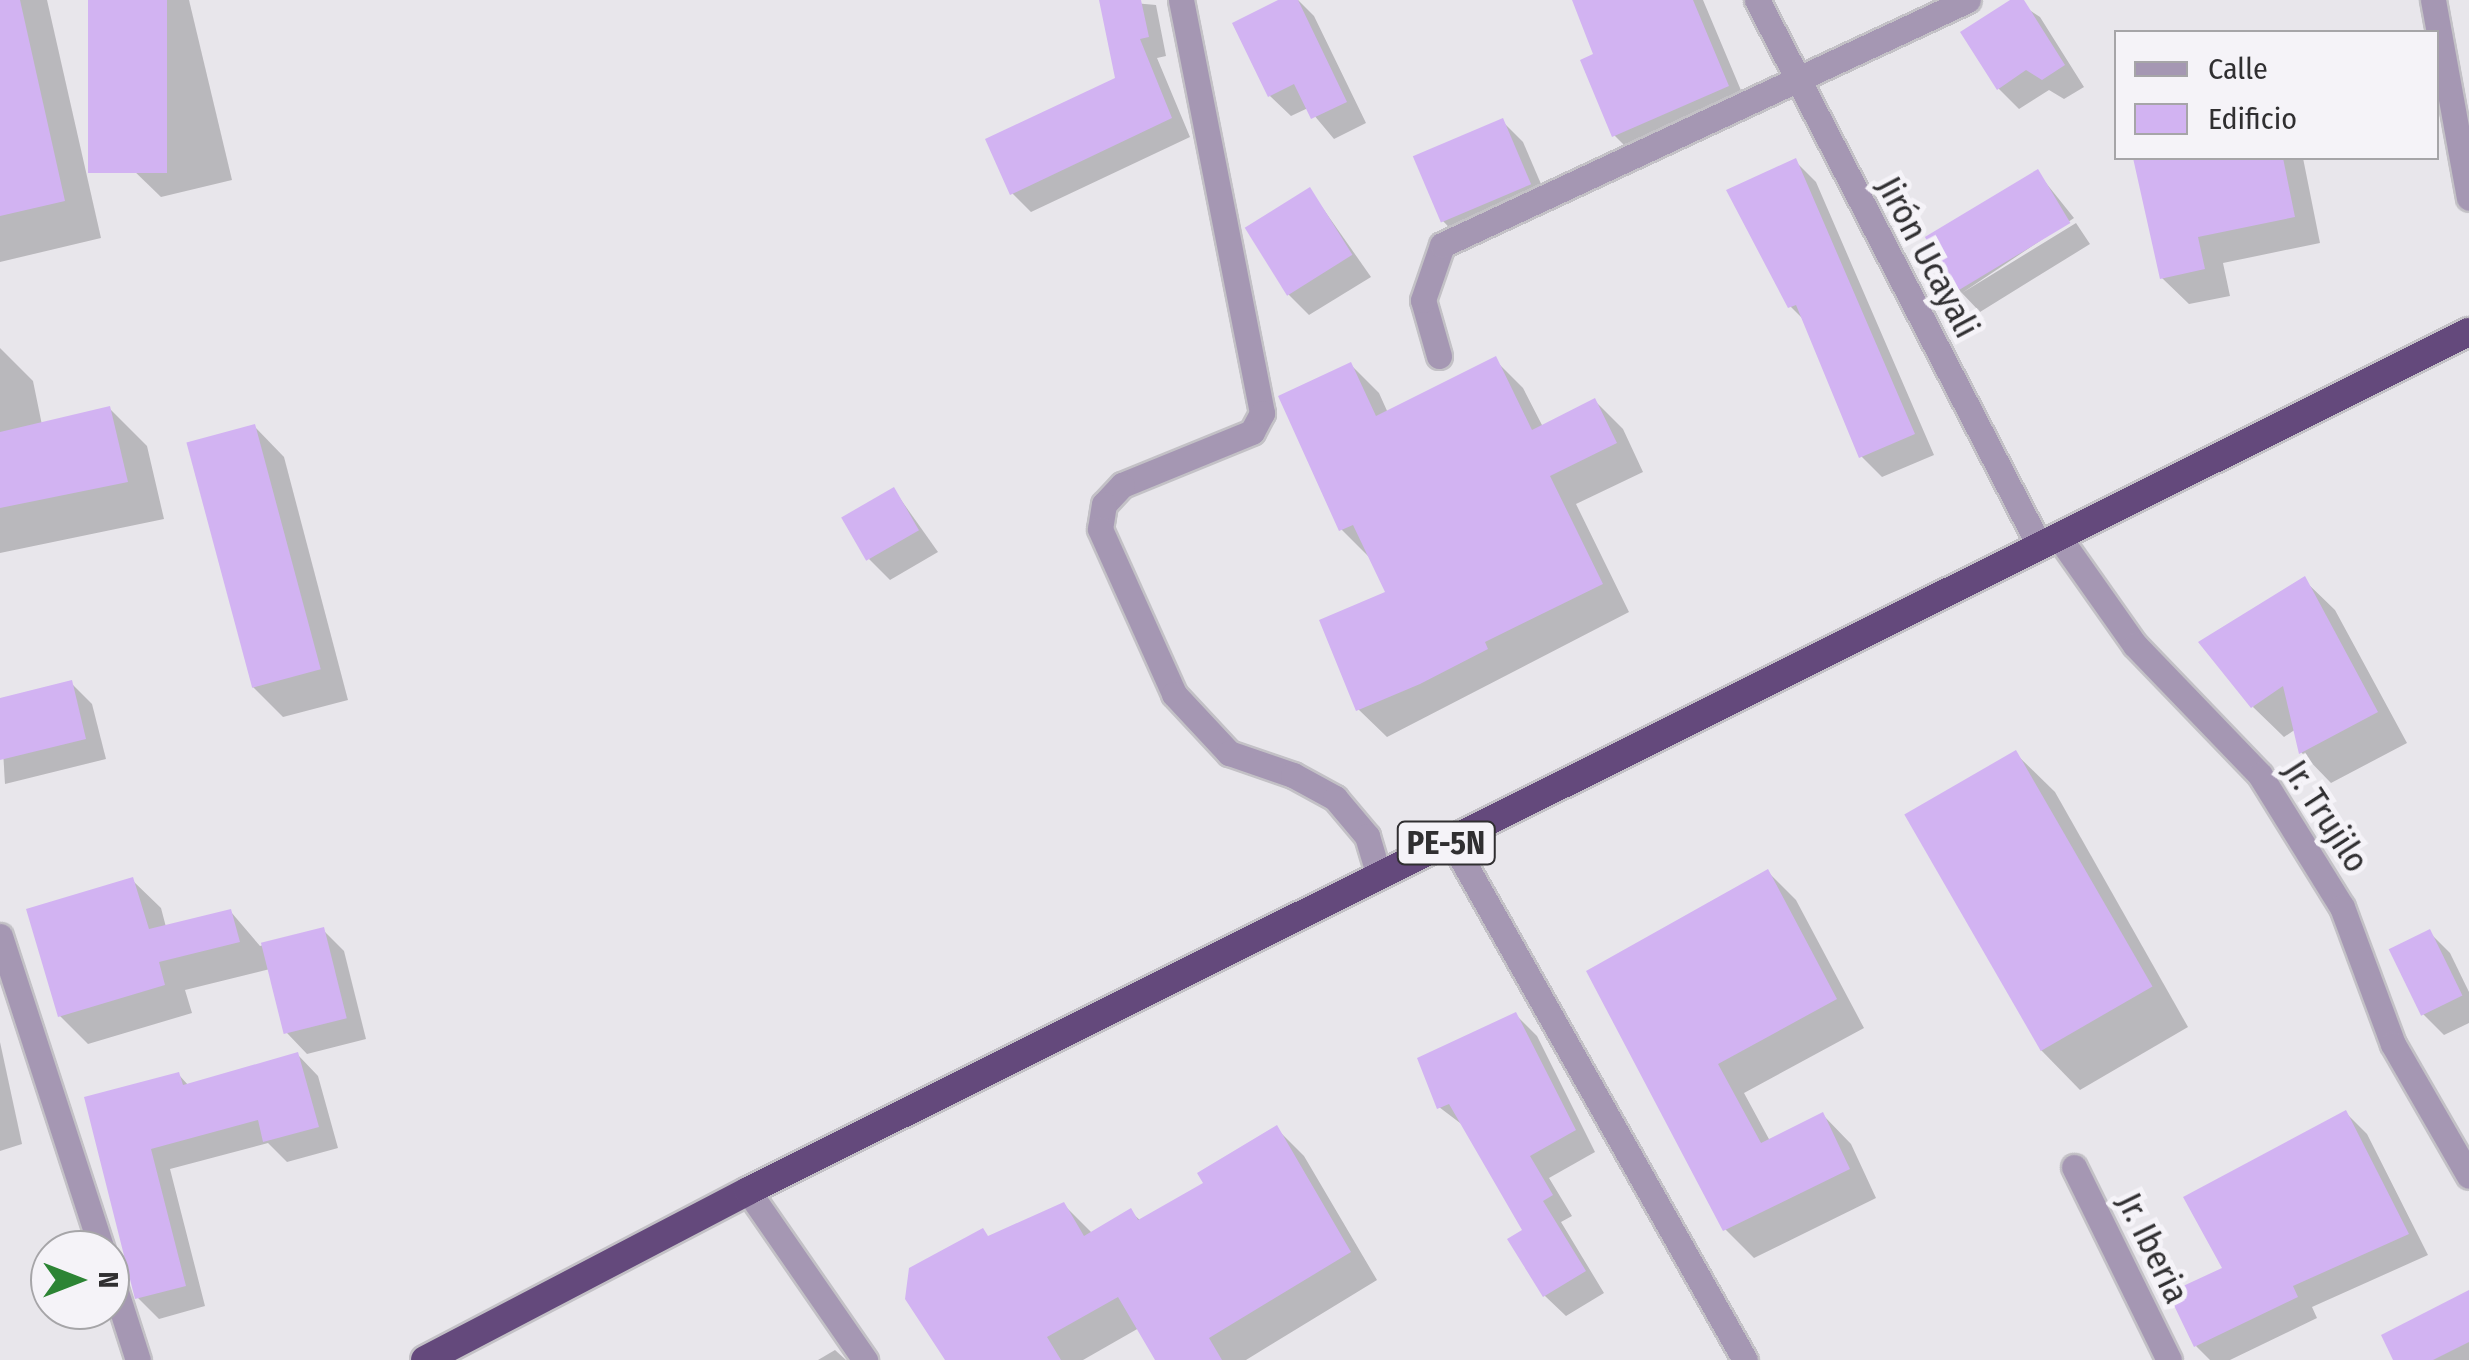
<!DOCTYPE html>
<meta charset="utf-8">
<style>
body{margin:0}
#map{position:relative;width:2469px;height:1360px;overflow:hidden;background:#e8e6eb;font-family:"Fira Sans Condensed",sans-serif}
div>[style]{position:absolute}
.shadow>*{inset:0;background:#0003}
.building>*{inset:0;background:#d2b3f2;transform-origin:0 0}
.roads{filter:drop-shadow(2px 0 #c3c1c6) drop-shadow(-2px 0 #c3c1c6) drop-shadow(0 2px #c3c1c6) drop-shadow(0 -2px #c3c1c6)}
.minor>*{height:25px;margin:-12.5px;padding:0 12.5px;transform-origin:12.5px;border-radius:12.5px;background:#a597b3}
.trunk>*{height:28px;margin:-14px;padding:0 14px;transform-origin:14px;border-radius:14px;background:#64497c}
span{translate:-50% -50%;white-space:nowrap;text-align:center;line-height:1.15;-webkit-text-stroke:10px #f5f3f8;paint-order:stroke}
.shield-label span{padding:2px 8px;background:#f5f3f8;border:2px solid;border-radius:8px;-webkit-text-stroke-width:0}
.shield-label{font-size:32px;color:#302f31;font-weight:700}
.street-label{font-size:35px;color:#302f31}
.legend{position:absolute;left:2114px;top:30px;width:325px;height:130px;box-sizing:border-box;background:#f5f3f8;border:2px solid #a6a5a8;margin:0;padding:12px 18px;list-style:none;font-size:30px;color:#302f31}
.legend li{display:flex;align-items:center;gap:20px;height:50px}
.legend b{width:50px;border:2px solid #a6a5a8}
.north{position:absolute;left:30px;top:1230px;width:100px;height:100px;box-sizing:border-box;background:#f5f3f8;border:2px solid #a6a5a8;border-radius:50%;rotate:90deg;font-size:28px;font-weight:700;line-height:40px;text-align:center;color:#302f31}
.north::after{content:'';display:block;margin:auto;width:35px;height:45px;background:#2c8434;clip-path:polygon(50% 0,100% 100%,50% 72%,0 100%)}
</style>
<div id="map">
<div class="shadow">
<i style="clip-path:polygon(0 0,47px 0,101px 238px,0 262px)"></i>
<i style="clip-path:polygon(90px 0,189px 0,232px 180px,161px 197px,130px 167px)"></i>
<i style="clip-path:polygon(1101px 0,1156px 5px,1166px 56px,1157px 58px,1190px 137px,1031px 212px,1012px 193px,1118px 80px)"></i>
<i style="clip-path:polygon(1283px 0,1298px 0,1314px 16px,1366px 123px,1334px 139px,1308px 108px,1291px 116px,1270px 96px)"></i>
<i style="clip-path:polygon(1575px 0,1703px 0,1748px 107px,1635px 156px,1614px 135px,1597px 55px)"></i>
<i style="clip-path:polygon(2014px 0,2040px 17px,2084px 87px,2064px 99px,2049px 90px,2019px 109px,1998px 88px)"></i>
<i style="clip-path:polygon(1502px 121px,1523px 142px,1550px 205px,1463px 242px,1443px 221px)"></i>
<i style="clip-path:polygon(2135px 158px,2303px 158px,2320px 243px,2223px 263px,2230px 296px,2189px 304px,2162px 278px)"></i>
<i style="clip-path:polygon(1795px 161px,1816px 182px,1934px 455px,1882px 477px,1861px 456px,1806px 322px,1790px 306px)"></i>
<i style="clip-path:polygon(2038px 173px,2074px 218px,1962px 293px,2076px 223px,2090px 244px,1980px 312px,1960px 291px,1929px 240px)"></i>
<i style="clip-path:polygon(1310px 190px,1371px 277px,1309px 315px,1288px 294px)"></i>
<i style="clip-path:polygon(0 348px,33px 381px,42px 425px,109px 408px,147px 446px,164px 519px,0 553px)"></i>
<i style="clip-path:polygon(1495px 360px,1523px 388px,1543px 427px,1595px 401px,1623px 429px,1643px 472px,1576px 504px,1629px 612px,1387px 737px,1358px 709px,1389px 593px,1370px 558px,1341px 529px,1351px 365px,1379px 393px,1388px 413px)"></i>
<i style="clip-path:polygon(254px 426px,284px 457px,348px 700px,283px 717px,252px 686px)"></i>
<i style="clip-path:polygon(894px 490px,938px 552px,890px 580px,869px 559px)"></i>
<i style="clip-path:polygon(2304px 580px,2335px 610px,2407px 743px,2331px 783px,2301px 752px,2296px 729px,2284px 737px,2253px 707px)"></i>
<i style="clip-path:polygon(71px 683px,92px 704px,106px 759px,5px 784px,0 701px)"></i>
<i style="clip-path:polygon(2015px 753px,2055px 792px,2188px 1027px,2080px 1090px,2041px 1050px)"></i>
<i style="clip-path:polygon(1768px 872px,1796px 900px,1864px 1028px,1744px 1093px,1770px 1141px,1823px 1115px,1851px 1144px,1876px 1198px,1754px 1258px,1725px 1229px,1589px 972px)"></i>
<i style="clip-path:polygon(132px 880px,161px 908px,166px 927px,231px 912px,260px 946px,323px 930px,344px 951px,366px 1039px,307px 1054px,287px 1033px,270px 969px,185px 990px,192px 1013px,88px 1044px,60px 1016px)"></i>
<i style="clip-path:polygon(2429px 932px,2450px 953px,2469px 992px,2469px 1023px,2444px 1035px,2423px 1014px)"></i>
<i style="clip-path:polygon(1516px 1015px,1537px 1036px,1595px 1152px,1549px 1178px,1572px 1216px,1561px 1222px,1604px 1293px,1566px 1316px,1545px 1296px,1525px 1231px,1464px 1126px,1439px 1107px)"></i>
<i style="clip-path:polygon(0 1042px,22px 1144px,0 1151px)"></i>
<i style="clip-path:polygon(298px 1055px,318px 1076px,338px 1148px,287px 1162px,268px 1143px,170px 1169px,205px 1306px,159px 1319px,138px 1298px,87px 1099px,179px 1075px,189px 1086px)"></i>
<i style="clip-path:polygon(2346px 1113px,2367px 1134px,2428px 1255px,2312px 1307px,2317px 1318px,2230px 1360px,2210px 1360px,2196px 1346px,2226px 1269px)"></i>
<i style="clip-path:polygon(1276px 1128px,1304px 1156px,1377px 1280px,1246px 1360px,1158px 1360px,1139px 1328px,1083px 1360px,948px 1360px,989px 1238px,1064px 1205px,1093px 1234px,1131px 1212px,1141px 1221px,1207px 1184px)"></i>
<i style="clip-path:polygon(2469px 1293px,2469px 1360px,2396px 1360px)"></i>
<i style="clip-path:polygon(835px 1350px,846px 1360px,818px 1360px)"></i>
</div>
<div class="building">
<i style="clip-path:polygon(0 0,20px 0,65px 201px,0 216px)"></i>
<i style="left:88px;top:0;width:79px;height:173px"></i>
<i style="clip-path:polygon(1099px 0,1141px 0,1149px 37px,1140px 39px,1172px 118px,1010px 195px,985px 139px,1115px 78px)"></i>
<i style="clip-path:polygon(1278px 0,1298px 0,1347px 102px,1311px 119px,1294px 84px,1268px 97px,1232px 23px)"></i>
<i style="clip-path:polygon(1572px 0,1693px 0,1729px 86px,1612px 137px,1580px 60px,1593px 54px)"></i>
<i style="clip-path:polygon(2010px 0,2024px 0,2065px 65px,2042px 80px,2026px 70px,1997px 90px,1960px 32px)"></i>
<i style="left:1503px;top:118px;width:72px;height:98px;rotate:67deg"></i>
<i style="clip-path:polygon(1796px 158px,1915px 434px,1859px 458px,1796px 305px,1788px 308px,1726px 190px)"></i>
<i style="clip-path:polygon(2133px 158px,2283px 158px,2295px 217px,2198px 237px,2205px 269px,2160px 279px)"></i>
<i style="left:2038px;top:169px;width:63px;height:132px;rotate:59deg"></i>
<i style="left:1310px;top:187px;width:80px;height:77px;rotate:58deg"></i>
<i style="clip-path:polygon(1496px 356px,1532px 430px,1595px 398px,1617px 443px,1550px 476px,1603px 584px,1485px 642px,1488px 649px,1420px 684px,1356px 711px,1319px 620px,1385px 592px,1353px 525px,1339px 531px,1278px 396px,1351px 362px,1376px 416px)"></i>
<i style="clip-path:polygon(110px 406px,128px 482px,0 508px,0 432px)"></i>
<i style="left:255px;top:424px;width:254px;height:71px;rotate:75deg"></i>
<i style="left:894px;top:487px;width:50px;height:61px;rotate:60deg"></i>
<i style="clip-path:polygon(2305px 576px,2378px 712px,2299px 754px,2283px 686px,2251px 708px,2198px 642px)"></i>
<i style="clip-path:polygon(72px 680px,86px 739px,0 760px,0 698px)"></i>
<i style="left:2016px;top:750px;width:273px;height:129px;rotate:60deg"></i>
<i style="clip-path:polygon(1768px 869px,1837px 999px,1718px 1064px,1761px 1143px,1823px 1112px,1850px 1169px,1723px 1231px,1586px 971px)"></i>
<i style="clip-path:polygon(133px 877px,149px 929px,231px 909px,240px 942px,159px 962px,165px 985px,58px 1017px,26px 909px)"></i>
<i style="left:324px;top:927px;width:94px;height:65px;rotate:76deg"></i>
<i style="left:2430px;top:929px;width:74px;height:46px;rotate:64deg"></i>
<i style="clip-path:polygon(1516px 1012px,1576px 1130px,1530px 1156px,1553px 1195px,1543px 1201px,1586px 1271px,1543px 1297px,1507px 1239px,1522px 1230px,1449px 1104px,1437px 1109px,1417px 1058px)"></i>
<i style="clip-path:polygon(298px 1052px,319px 1127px,263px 1142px,258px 1120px,151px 1149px,186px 1286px,135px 1299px,84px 1097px,179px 1072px,183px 1085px)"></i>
<i style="clip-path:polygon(2346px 1110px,2409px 1234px,2293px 1286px,2298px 1297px,2194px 1347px,2168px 1293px,2222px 1268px,2183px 1197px)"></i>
<i style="clip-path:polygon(1277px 1125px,1351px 1252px,1209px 1338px,1222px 1360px,1155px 1360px,1118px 1297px,1047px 1337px,1061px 1360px,945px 1360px,905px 1299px,909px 1268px,983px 1228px,988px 1236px,1064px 1202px,1084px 1236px,1131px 1208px,1138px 1220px,1203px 1183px,1197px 1173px)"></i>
<i style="clip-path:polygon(2469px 1290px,2469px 1342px,2433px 1360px,2393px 1360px,2381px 1335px)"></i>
</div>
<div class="roads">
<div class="minor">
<i style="left:1181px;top:0;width:421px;rotate:78.9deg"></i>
<i style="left:1262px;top:413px;width:21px;rotate:118deg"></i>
<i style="left:1252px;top:432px;width:140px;rotate:157.8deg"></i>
<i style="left:1122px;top:485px;width:26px;rotate:133deg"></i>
<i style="left:1104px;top:504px;width:25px;rotate:99deg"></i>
<i style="left:1100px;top:529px;width:181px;rotate:65.8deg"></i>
<i style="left:1174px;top:694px;width:81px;rotate:47deg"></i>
<i style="left:1229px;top:753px;width:68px;rotate:19deg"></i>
<i style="left:1293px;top:775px;width:48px;rotate:28.7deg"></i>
<i style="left:1335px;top:798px;width:50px;rotate:49.9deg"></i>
<i style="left:1367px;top:836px;width:42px;rotate:73.3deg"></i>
<i style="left:1757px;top:0;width:614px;rotate:62.64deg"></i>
<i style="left:2433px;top:0;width:201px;rotate:79.7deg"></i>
<i style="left:1439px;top:356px;width:58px;rotate:-105.9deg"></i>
<i style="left:1423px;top:300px;width:58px;rotate:-70.9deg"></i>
<i style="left:1442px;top:245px;width:580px;rotate:-24.98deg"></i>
<i style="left:2058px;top:536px;width:133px;rotate:54.8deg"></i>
<i style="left:2135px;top:645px;width:180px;rotate:46.1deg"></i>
<i style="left:2260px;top:775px;width:155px;rotate:58.2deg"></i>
<i style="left:2342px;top:907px;width:146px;rotate:69.6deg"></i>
<i style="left:2393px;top:1044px;width:152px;rotate:60.1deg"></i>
<i style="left:1451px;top:840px;width:597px;rotate:60.52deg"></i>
<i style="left:0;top:936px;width:330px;rotate:72deg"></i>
<i style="left:2074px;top:1167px;width:215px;rotate:63.8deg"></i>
<i style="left:748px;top:1191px;width:206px;rotate:55.3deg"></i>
<i style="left:110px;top:1273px;width:91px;rotate:72.2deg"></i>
</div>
<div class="trunk">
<i style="left:425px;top:1360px;width:365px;rotate:-27.6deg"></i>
<i style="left:748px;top:1191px;width:1923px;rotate:-26.53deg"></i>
</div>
</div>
<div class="shield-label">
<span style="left:1446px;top:843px">PE-5N</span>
</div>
<div class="street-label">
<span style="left:1928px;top:257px;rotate:62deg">Jirón Ucayali</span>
<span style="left:2326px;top:816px;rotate:57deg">Jr. Trujilo</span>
<span style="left:2153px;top:1248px;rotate:64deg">Jr. Iberia</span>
</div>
<ul class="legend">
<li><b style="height:12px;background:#a597b3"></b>Calle</li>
<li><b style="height:28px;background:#d2b3f2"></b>Edificio</li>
</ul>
<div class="north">N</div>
</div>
